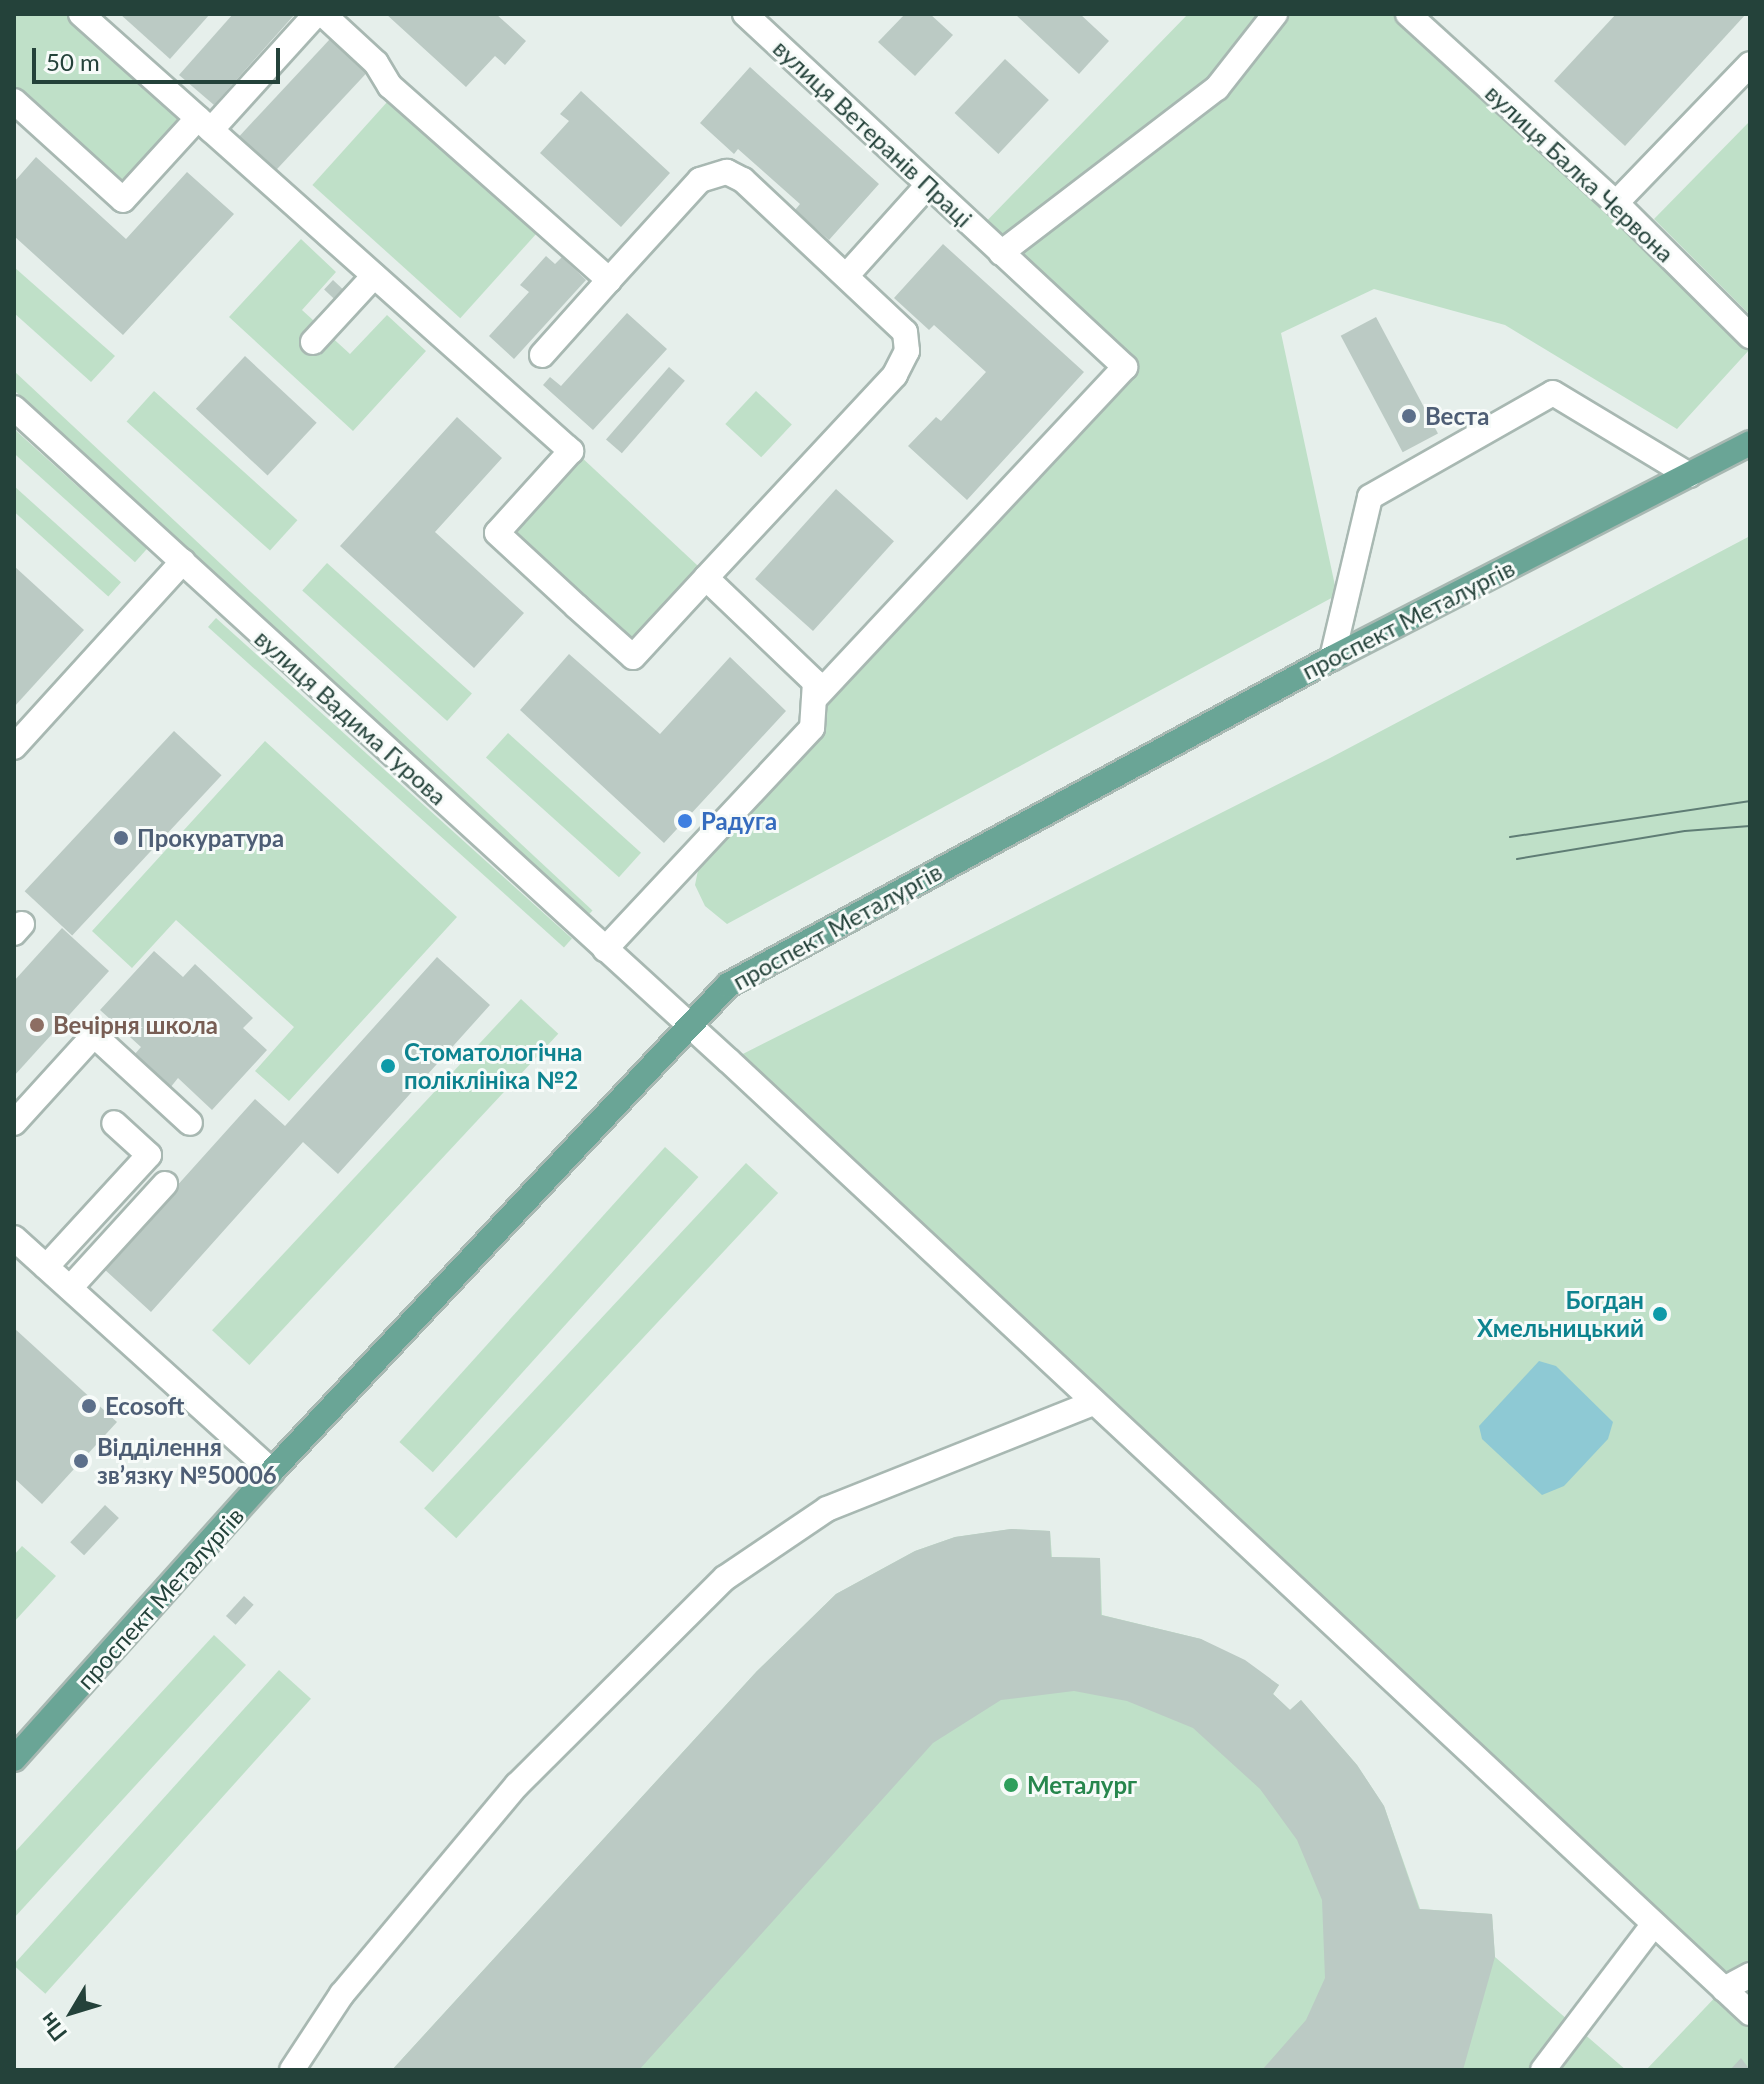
<!DOCTYPE html>
<meta charset="utf-8">
<style>
body{margin:0}
#map{position:relative;width:1764px;height:2084px;overflow:hidden;background:#e6efeb;font-family:Lato,sans-serif}
div>[style]{position:absolute}
.green>*{inset:0;background:#bfe0c8;transform-origin:0 0}
.water>*{inset:0;background:#8ec9d4}
.building>*{inset:0;background:#bbcac4;transform-origin:0 0}
.roads{filter:drop-shadow(2px 0 #a8b8b2) drop-shadow(-2px 0 #a8b8b2) drop-shadow(0 2px #a8b8b2) drop-shadow(0 -2px #a8b8b2)}
.minor>*{height:24px;margin:-12px;padding:0 12px;transform-origin:12px;border-radius:12px;background:#fff}
.major>*{height:24px;margin:-12px;padding:0 12px;transform-origin:12px;border-radius:12px;background:#6aa596}
.tram>*{height:2px;margin:-1px;padding:0 1px;transform-origin:1px;border-radius:1px;background:#5f7d75}
.dots>*{width:22px;height:22px;translate:-50% -50%;box-sizing:border-box;border:4px solid #f7fbf9;border-radius:50%}
span{translate:-50% -50%;white-space:nowrap;text-align:center;line-height:1.15;-webkit-text-stroke:6px #f7fbf9;paint-order:stroke}
.street-label{font-size:24px;color:#24423a}
.service-label{font-size:24px;color:#4e5e75;font-weight:700}
.left{translate:0 -50%;text-align:left}
.shop-label{font-size:24px;color:#366cbe;font-weight:700}
.education-label{font-size:24px;color:#785e54;font-weight:700}
.culture-label{font-size:24px;color:#0d838f;font-weight:700}
.right{translate:-100% -50%;text-align:right}
.leisure-label{font-size:24px;color:#27864d;font-weight:700}
.frame{position:absolute;inset:0;border:16px solid #24423a;pointer-events:none}
.north{position:absolute;left:32px;top:1972px;width:80px;height:80px;-webkit-text-stroke:6px #f7fbf9;paint-order:stroke;rotate:232deg;font-size:22px;font-weight:700;line-height:32px;text-align:center;color:#24423a}
.north::after{content:'';display:block;margin:auto;width:28px;height:36px;background:#24423a;clip-path:polygon(50% 0,100% 100%,50% 72%,0 100%)}
.scale{position:absolute;left:32px;top:48px;width:248px;height:36px;box-sizing:border-box;border:4px solid #24423a;border-top:0;padding-left:10px;font-size:24px;line-height:28px;white-space:nowrap;color:#24423a;-webkit-text-stroke:6px #f7fbf9;paint-order:stroke}
</style>
<div id="map">
<div class="green">
<i style="clip-path:polygon(14px 14px,81px 14px,198px 118px,123px 200px,14px 101px)"></i>
<i style="clip-path:polygon(1188px 14px,1408px 14px,1750px 336px,1750px 349px,1677px 429px,1505px 325px,1374px 289px,1281px 333px,1337px 595px,727px 924px,705px 906px,695px 885px,703px 846px,1124px 368px,977px 231px)"></i>
<i style="left:388px;top:101px;width:199px;height:113px;rotate:42deg"></i>
<i style="clip-path:polygon(1750px 121px,1750px 315px,1654px 219px)"></i>
<i style="clip-path:polygon(301px 239px,336px 272px,302px 310px,350px 354px,387px 315px,426px 351px,353px 431px,229px 317px)"></i>
<i style="clip-path:polygon(14px 267px,115px 356px,91px 382px,14px 313px)"></i>
<i style="left:14px;top:371px;width:791px;height:14px;rotate:43deg"></i>
<i style="left:154px;top:391px;width:193px;height:41px;rotate:42deg"></i>
<i style="left:756px;top:391px;width:49px;height:45px;rotate:43deg"></i>
<i style="left:14px;top:429px;width:179px;height:18px;rotate:42deg"></i>
<i style="left:579px;top:455px;width:165px;height:104px;rotate:43deg"></i>
<i style="left:14px;top:486px;width:144px;height:19px;rotate:42deg"></i>
<i style="clip-path:polygon(1750px 536px,1750px 2070px,1646px 2070px,1723px 1989px,729px 1061px,1330px 758px)"></i>
<i style="left:327px;top:563px;width:195px;height:37px;rotate:42deg"></i>
<i style="left:216px;top:618px;width:479px;height:12px;rotate:42deg"></i>
<i style="left:508px;top:733px;width:179px;height:33px;rotate:42deg"></i>
<i style="clip-path:polygon(265px 741px,457px 917px,289px 1101px,255px 1071px,294px 1027px,176px 920px,132px 968px,92px 931px)"></i>
<i style="left:521px;top:999px;width:51px;height:453px;rotate:43deg"></i>
<i style="left:665px;top:1147px;width:45px;height:397px;rotate:42deg"></i>
<i style="left:746px;top:1163px;width:44px;height:472px;rotate:43deg"></i>
<i style="clip-path:polygon(1011px 1529px,1050px 1531px,1052px 1557px,1100px 1558px,1102px 1615px,1201px 1639px,1279px 1685px,1273px 1694px,1290px 1710px,1301px 1700px,1357px 1765px,1384px 1806px,1420px 1909px,1492px 1914px,1495px 1957px,1626px 2070px,392px 2070px,757px 1671px,836px 1594px,915px 1551px,955px 1537px)"></i>
<i style="clip-path:polygon(22px 1546px,56px 1576px,14px 1622px,14px 1555px)"></i>
<i style="clip-path:polygon(214px 1635px,246px 1665px,14px 1918px,14px 1853px)"></i>
<i style="left:279px;top:1670px;width:43px;height:397px;rotate:42deg"></i>
</div>
<div class="water">
<i style="clip-path:polygon(1539px 1361px,1556px 1366px,1613px 1422px,1608px 1439px,1564px 1486px,1542px 1495px,1482px 1439px,1479px 1426px)"></i>
</div>
<div class="building">
<i style="clip-path:polygon(120px 14px,210px 14px,170px 59px)"></i>
<i style="clip-path:polygon(233px 14px,295px 14px,214px 105px,179px 75px)"></i>
<i style="clip-path:polygon(386px 14px,496px 14px,526px 41px,505px 65px,495px 56px,466px 87px)"></i>
<i style="clip-path:polygon(905px 14px,930px 14px,953px 35px,915px 76px,878px 42px)"></i>
<i style="clip-path:polygon(1015px 14px,1080px 14px,1109px 41px,1079px 74px)"></i>
<i style="clip-path:polygon(1616px 14px,1746px 14px,1625px 146px,1554px 81px)"></i>
<i style="left:330px;top:39px;width:50px;height:137px;rotate:43deg"></i>
<i style="left:1005px;top:59px;width:60px;height:74px;rotate:43deg"></i>
<i style="clip-path:polygon(750px 67px,879px 184px,829px 240px,795px 210px,800px 204px,738px 149px,734px 154px,700px 123px)"></i>
<i style="clip-path:polygon(581px 91px,670px 173px,621px 227px,540px 153px,569px 121px,560px 114px)"></i>
<i style="clip-path:polygon(36px 157px,126px 239px,187px 172px,234px 214px,123px 335px,14px 236px,14px 182px)"></i>
<i style="clip-path:polygon(943px 244px,1084px 372px,967px 500px,908px 446px,936px 417px,941px 421px,986px 372px,934px 325px,929px 330px,894px 298px)"></i>
<i style="clip-path:polygon(546px 256px,555px 264px,562px 257px,586px 280px,514px 359px,489px 336px,529px 292px,520px 285px)"></i>
<i style="left:333px;top:280px;width:19px;height:13px;rotate:43deg"></i>
<i style="clip-path:polygon(627px 313px,667px 349px,593px 430px,543px 385px,550px 377px,561px 386px)"></i>
<i style="left:1376px;top:317px;width:132px;height:40px;rotate:62deg"></i>
<i style="left:245px;top:356px;width:98px;height:72px;rotate:43deg"></i>
<i style="left:669px;top:367px;width:21px;height:96px;rotate:41deg"></i>
<i style="clip-path:polygon(457px 417px,502px 458px,435px 532px,524px 613px,474px 668px,340px 546px)"></i>
<i style="left:836px;top:489px;width:78px;height:121px;rotate:42deg"></i>
<i style="clip-path:polygon(14px 566px,84px 630px,14px 707px)"></i>
<i style="clip-path:polygon(569px 654px,660px 734px,730px 657px,786px 711px,664px 843px,520px 710px)"></i>
<i style="left:174px;top:731px;width:65px;height:219px;rotate:43deg"></i>
<i style="clip-path:polygon(62px 928px,109px 971px,14px 1076px,14px 981px)"></i>
<i style="clip-path:polygon(154px 951px,183px 977px,195px 964px,253px 1018px,243px 1028px,267px 1050px,212px 1110px,178px 1078px,170px 1088px,134px 1055px,141px 1047px,100px 1010px)"></i>
<i style="clip-path:polygon(437px 957px,490px 1005px,338px 1174px,303px 1142px,151px 1312px,103px 1268px,255px 1099px,285px 1126px)"></i>
<i style="clip-path:polygon(14px 1328px,117px 1422px,42px 1504px,14px 1478px)"></i>
<i style="left:105px;top:1505px;width:19px;height:51px;rotate:43deg"></i>
<i style="clip-path:polygon(1011px 1529px,1050px 1531px,1051px 1557px,1100px 1558px,1101px 1615px,1201px 1639px,1245px 1660px,1279px 1685px,1273px 1694px,1290px 1710px,1301px 1700px,1357px 1765px,1384px 1806px,1419px 1909px,1492px 1914px,1495px 1957px,1463px 2070px,1262px 2070px,1306px 2020px,1325px 1978px,1322px 1900px,1297px 1840px,1260px 1789px,1193px 1728px,1127px 1701px,1074px 1691px,1001px 1700px,933px 1743px,639px 2070px,392px 2070px,757px 1671px,836px 1594px,915px 1551px,955px 1537px)"></i>
<i style="left:244px;top:1596px;width:13px;height:27px;rotate:42deg"></i>
<i style="clip-path:polygon(1741px 2058px,1750px 2070px,1730px 2070px)"></i>
</div>
<div class="roads">
<div class="minor">
<i style="left:81px;top:14px;width:657px;rotate:41.73deg"></i>
<i style="left:571px;top:451px;width:110px;rotate:132.1deg"></i>
<i style="left:497px;top:533px;width:108px;rotate:42.7deg"></i>
<i style="left:576px;top:606px;width:76px;rotate:41.8deg"></i>
<i style="left:633px;top:657px;width:108px;rotate:-47.3deg"></i>
<i style="left:323px;top:14px;width:72px;rotate:42.8deg"></i>
<i style="left:376px;top:63px;width:27px;rotate:59deg"></i>
<i style="left:390px;top:86px;width:293px;rotate:41.5deg"></i>
<i style="left:609px;top:280px;width:135px;rotate:-47.7deg"></i>
<i style="left:700px;top:180px;width:28px;rotate:-17deg"></i>
<i style="left:727px;top:172px;width:18px;rotate:27deg"></i>
<i style="left:743px;top:180px;width:222px;rotate:43.2deg"></i>
<i style="left:905px;top:332px;width:19px;rotate:84deg"></i>
<i style="left:907px;top:351px;width:27px;rotate:117deg"></i>
<i style="left:895px;top:375px;width:277px;rotate:133deg"></i>
<i style="left:706px;top:578px;width:151px;rotate:43.7deg"></i>
<i style="left:815px;top:682px;width:46px;rotate:93.7deg"></i>
<i style="left:812px;top:728px;width:303px;rotate:133.1deg"></i>
<i style="left:745px;top:14px;width:519px;rotate:42.89deg"></i>
<i style="left:1125px;top:367px;width:451px;rotate:133.1deg"></i>
<i style="left:1408px;top:14px;width:281px;rotate:42.3deg"></i>
<i style="left:1616px;top:203px;width:189px;rotate:44.8deg"></i>
<i style="left:14px;top:101px;width:147px;rotate:42.2deg"></i>
<i style="left:123px;top:200px;width:111px;rotate:-47.6deg"></i>
<i style="left:211px;top:130px;width:156px;rotate:-47.8deg"></i>
<i style="left:1616px;top:203px;width:193px;rotate:-46deg"></i>
<i style="left:1001px;top:253px;width:272px;rotate:-37.4deg"></i>
<i style="left:1217px;top:88px;width:94px;rotate:-51.9deg"></i>
<i style="left:847px;top:275px;width:121px;rotate:-48deg"></i>
<i style="left:313px;top:342px;width:90px;rotate:-47.3deg"></i>
<i style="left:542px;top:355px;width:101px;rotate:-48.2deg"></i>
<i style="left:14px;top:408px;width:968px;rotate:42.41deg"></i>
<i style="left:729px;top:1061px;width:1396px;rotate:43deg"></i>
<i style="left:1332px;top:658px;width:165px;rotate:-76.7deg"></i>
<i style="left:1370px;top:497px;width:210px;rotate:-29.6deg"></i>
<i style="left:1553px;top:393px;width:159px;rotate:31.1deg"></i>
<i style="left:14px;top:747px;width:251px;rotate:-47.7deg"></i>
<i style="left:14px;top:933px;width:12px;rotate:-48deg"></i>
<i style="left:14px;top:1123px;width:119px;rotate:-47.7deg"></i>
<i style="left:94px;top:1035px;width:130px;rotate:42.5deg"></i>
<i style="left:14px;top:1238px;width:348px;rotate:42.1deg"></i>
<i style="left:46px;top:1267px;width:152px;rotate:-47.4deg"></i>
<i style="left:149px;top:1155px;width:47px;rotate:-137.6deg"></i>
<i style="left:70px;top:1288px;width:141px;rotate:-47.6deg"></i>
<i style="left:1724px;top:1989px;width:30px;rotate:-28deg"></i>
<i style="left:292px;top:2070px;width:91px;rotate:-56.7deg"></i>
<i style="left:342px;top:1994px;width:273px;rotate:-50.1deg"></i>
<i style="left:517px;top:1785px;width:293px;rotate:-44.9deg"></i>
<i style="left:725px;top:1578px;width:123px;rotate:-34.1deg"></i>
<i style="left:827px;top:1509px;width:287px;rotate:-21.7deg"></i>
<i style="left:1543px;top:2070px;width:183px;rotate:-52.8deg"></i>
</div>
<div class="major">
<i style="left:14px;top:1759px;width:387px;rotate:-48.1deg"></i>
<i style="left:272px;top:1471px;width:666px;rotate:-46.82deg"></i>
<i style="left:728px;top:985px;width:687px;rotate:-28.43deg"></i>
<i style="left:1332px;top:658px;width:470px;rotate:-27.2deg"></i>
</div>
</div>
<div class="tram">
<i style="left:1510px;top:837px;width:243px;rotate:-8.5deg"></i>
<i style="left:1517px;top:859px;width:170px;rotate:-9.5deg"></i>
<i style="left:1685px;top:831px;width:65px;rotate:-4.4deg"></i>
</div>
<div class="dots">
<i style="left:1409px;top:416px;background:#5c6f8a"></i>
<i style="left:685px;top:821px;background:#3f7fe0"></i>
<i style="left:121px;top:838px;background:#5c6f8a"></i>
<i style="left:37px;top:1025px;background:#8d6e63"></i>
<i style="left:388px;top:1066px;background:#0f9aa8"></i>
<i style="left:1660px;top:1314px;background:#0f9aa8"></i>
<i style="left:89px;top:1406px;background:#5c6f8a"></i>
<i style="left:81px;top:1461px;background:#5c6f8a"></i>
<i style="left:1011px;top:1785px;background:#2e9e5b"></i>
</div>
<div class="street-label">
<span style="left:873px;top:133px;rotate:43deg">вулиця Ветеранів Праці</span>
<span style="left:1580px;top:173px;rotate:43deg">вулиця Балка Червона</span>
<span style="left:1408px;top:619px;rotate:-27deg">проспект Металургів</span>
<span style="left:351px;top:717px;rotate:42deg">вулиця Вадима Гурова</span>
<span style="left:837px;top:926px;rotate:-29deg">проспект Металургів</span>
<span style="left:160px;top:1598px;rotate:-48deg">проспект Металургів</span>
</div>
<div class="service-label">
<span class="left" style="left:1425px;top:416px">Веста</span>
<span class="left" style="left:137px;top:838px">Прокуратура</span>
<span class="left" style="left:105px;top:1406px">Ecosoft</span>
<span class="left" style="left:97px;top:1461px">Відділення<br>зв’язку №50006</span>
</div>
<div class="shop-label">
<span class="left" style="left:701px;top:821px">Радуга</span>
</div>
<div class="education-label">
<span class="left" style="left:53px;top:1025px">Вечірня школа</span>
</div>
<div class="culture-label">
<span class="left" style="left:404px;top:1066px">Стоматологічна<br>поліклініка №2</span>
<span class="right" style="left:1644px;top:1314px">Богдан<br>Хмельницький</span>
</div>
<div class="leisure-label">
<span class="left" style="left:1027px;top:1785px">Металург</span>
</div>
<div class="frame"></div>
<div class="north">Пн</div>
<div class="scale">50 m</div>
</div>
